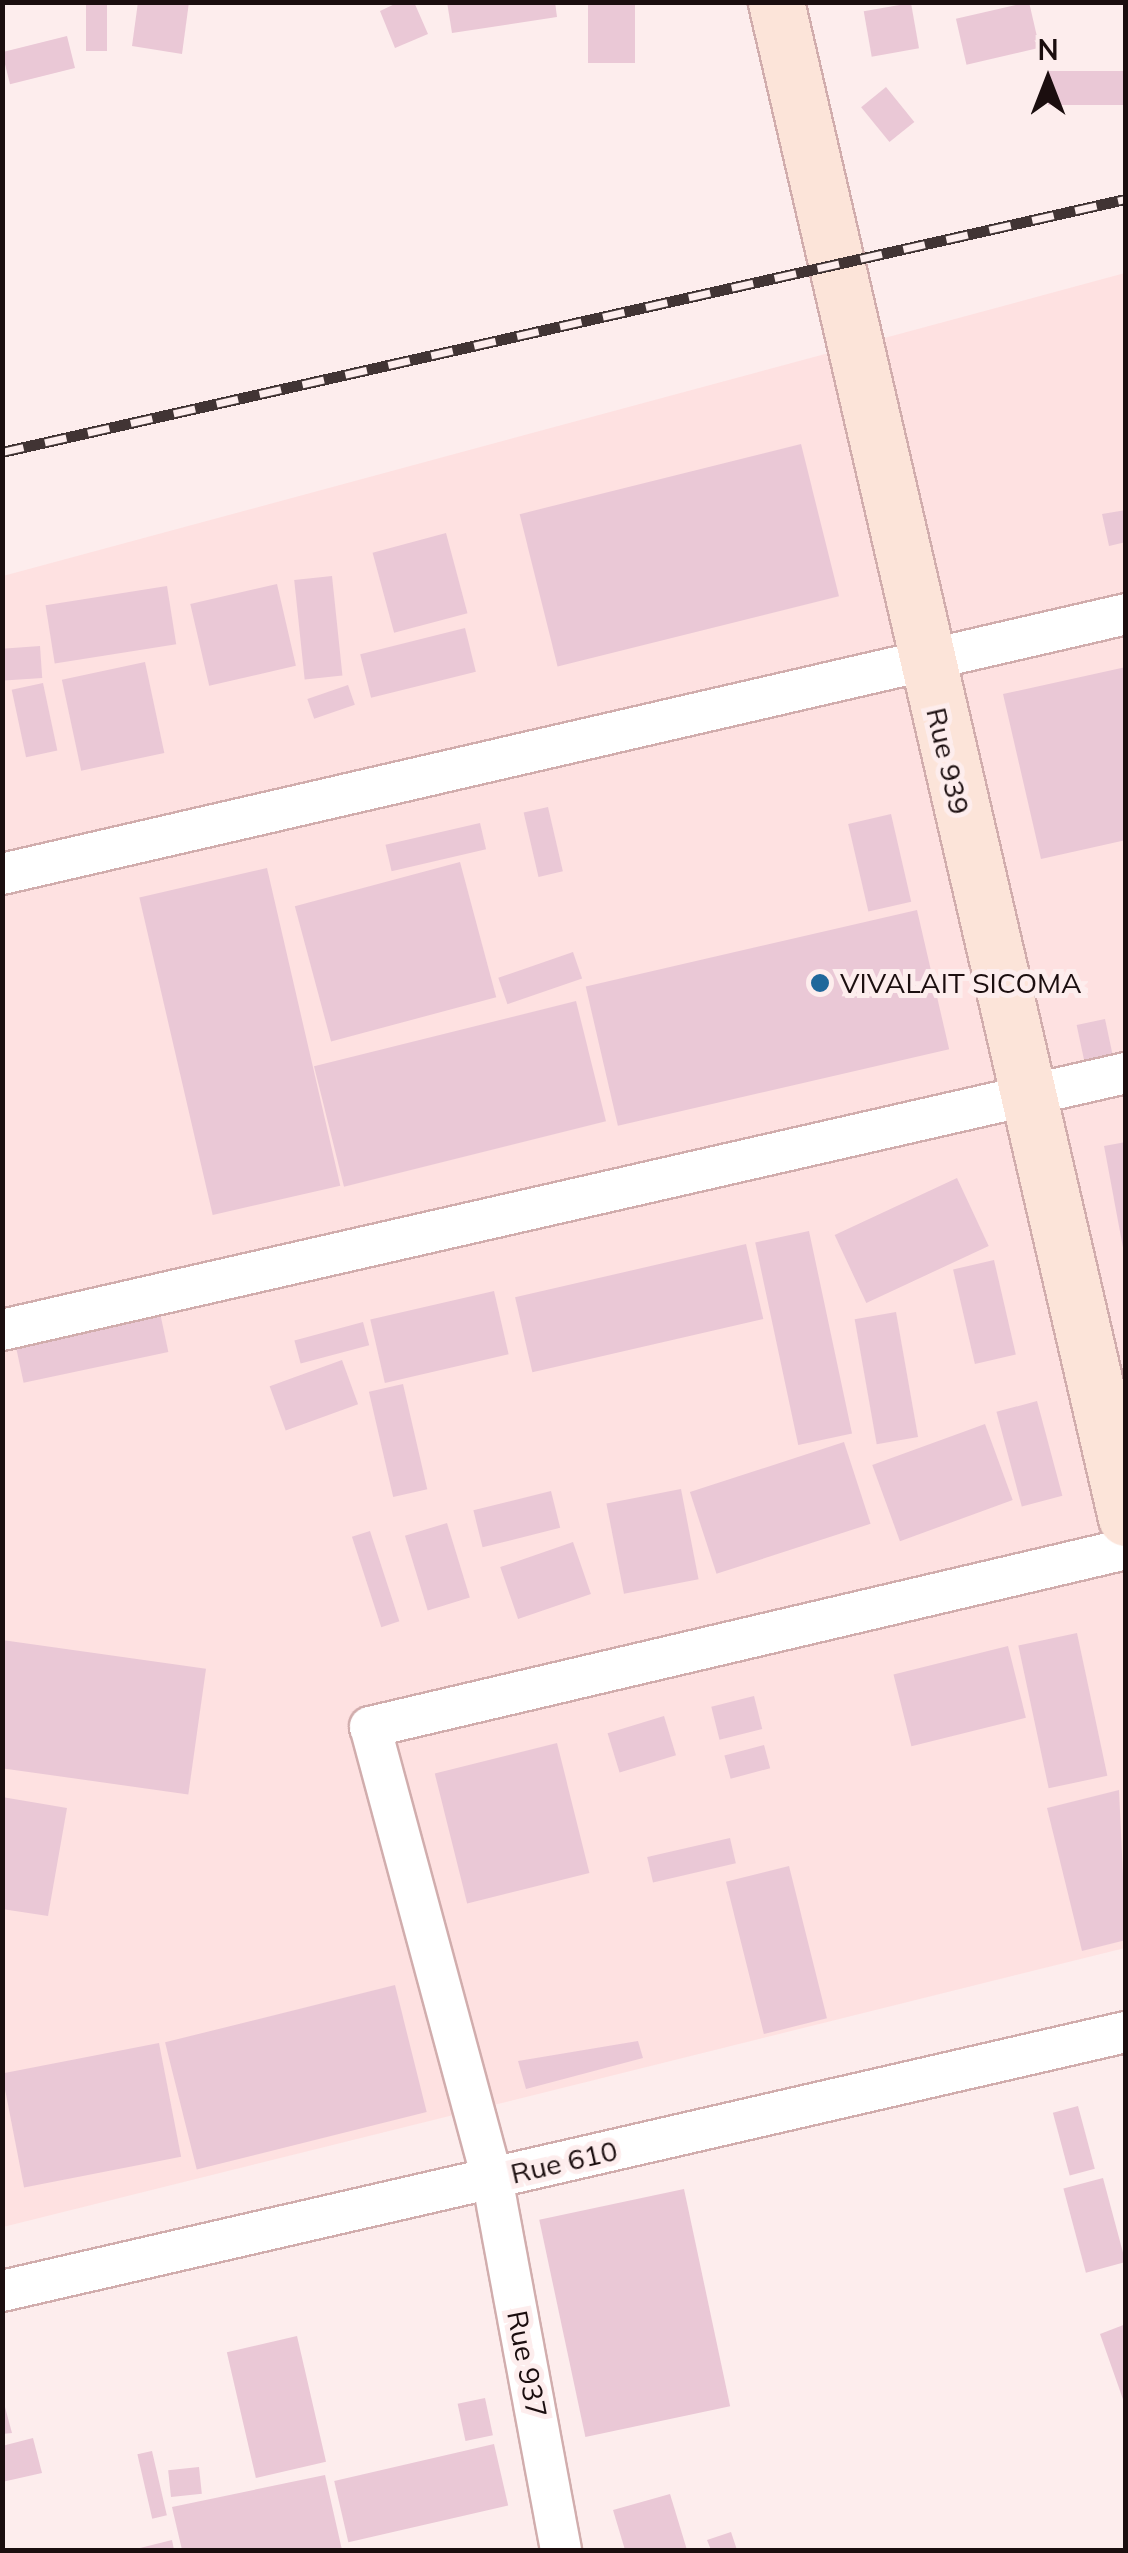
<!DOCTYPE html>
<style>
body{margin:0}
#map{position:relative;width:1128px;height:2553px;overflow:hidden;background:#fdeded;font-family:Mulish,sans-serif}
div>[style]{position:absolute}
.built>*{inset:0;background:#fee1e1}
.building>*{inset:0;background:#eac8d6;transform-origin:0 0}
.roads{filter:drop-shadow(2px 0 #d1adad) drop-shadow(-2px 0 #d1adad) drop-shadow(0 2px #d1adad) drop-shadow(0 -2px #d1adad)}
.minor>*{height:40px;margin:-20px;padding:0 20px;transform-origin:20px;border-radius:20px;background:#fff}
.secondary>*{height:55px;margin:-27.5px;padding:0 27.5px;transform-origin:27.5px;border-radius:27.5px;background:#fce4d9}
.rail>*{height:11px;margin-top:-5.5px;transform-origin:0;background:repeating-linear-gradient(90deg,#fdeded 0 22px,#413434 0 44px);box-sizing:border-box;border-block:2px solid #413434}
.dots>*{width:28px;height:28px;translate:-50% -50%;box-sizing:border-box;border:5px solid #fdeded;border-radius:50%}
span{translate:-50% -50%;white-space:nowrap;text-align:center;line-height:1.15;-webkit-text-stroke:10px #fdeded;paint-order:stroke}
.street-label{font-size:28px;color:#1b0e0f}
.poi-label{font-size:28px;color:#1b0e0f}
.left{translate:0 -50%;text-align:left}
.frame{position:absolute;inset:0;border:5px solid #1b0e0f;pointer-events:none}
.north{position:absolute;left:998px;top:30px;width:100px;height:100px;-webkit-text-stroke:8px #fdeded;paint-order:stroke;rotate:0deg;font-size:28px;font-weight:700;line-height:40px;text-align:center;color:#1b0e0f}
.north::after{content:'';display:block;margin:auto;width:35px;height:45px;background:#1b0e0f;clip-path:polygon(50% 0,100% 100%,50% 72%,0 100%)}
</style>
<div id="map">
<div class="built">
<i style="clip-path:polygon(1125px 273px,1125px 1948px,3px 2227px,3px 576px)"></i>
</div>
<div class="building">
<i style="left:86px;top:2px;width:21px;height:49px"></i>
<i style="clip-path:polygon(138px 2px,189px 2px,182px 54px,132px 46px)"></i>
<i style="clip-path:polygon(399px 2px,414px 2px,428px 34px,395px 48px,380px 11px)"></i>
<i style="clip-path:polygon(447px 2px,555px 2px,557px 17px,452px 33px)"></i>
<i style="left:588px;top:2px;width:47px;height:61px"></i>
<i style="left:1029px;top:2px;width:47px;height:75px;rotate:77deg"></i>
<i style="left:911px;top:3px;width:46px;height:48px;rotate:80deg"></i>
<i style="left:67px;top:36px;width:33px;height:67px;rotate:76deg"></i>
<i style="left:1126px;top:71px;width:34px;height:78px;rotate:90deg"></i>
<i style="left:886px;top:87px;width:45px;height:32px;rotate:51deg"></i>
<i style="left:801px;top:444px;width:157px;height:290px;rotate:76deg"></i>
<i style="clip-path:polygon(1126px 510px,1126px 542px,1109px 546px,1102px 514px)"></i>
<i style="left:446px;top:533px;width:83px;height:76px;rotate:75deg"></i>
<i style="left:332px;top:576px;width:100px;height:38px;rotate:84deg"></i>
<i style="left:277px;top:584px;width:84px;height:89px;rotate:77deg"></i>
<i style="left:167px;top:586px;width:59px;height:123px;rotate:81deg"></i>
<i style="left:465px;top:628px;width:45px;height:108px;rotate:76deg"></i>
<i style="left:40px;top:646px;width:32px;height:38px;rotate:86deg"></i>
<i style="left:145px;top:662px;width:93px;height:85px;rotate:78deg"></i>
<i style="clip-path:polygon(1126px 667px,1126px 840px,1041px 859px,1003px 694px)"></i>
<i style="left:43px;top:683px;width:69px;height:32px;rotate:78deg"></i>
<i style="left:348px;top:685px;width:21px;height:43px;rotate:71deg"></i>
<i style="left:548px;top:807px;width:66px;height:25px;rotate:77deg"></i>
<i style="left:891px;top:814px;width:90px;height:44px;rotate:77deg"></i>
<i style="left:480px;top:823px;width:27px;height:97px;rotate:77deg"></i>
<i style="left:460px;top:862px;width:140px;height:171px;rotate:75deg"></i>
<i style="left:267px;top:868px;width:326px;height:131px;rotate:77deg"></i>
<i style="left:917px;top:910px;width:143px;height:340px;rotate:77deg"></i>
<i style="left:573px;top:952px;width:28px;height:79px;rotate:71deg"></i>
<i style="left:576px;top:1001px;width:124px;height:270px;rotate:76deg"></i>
<i style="left:1105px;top:1019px;width:47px;height:29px;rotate:78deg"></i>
<i style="clip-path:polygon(1126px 1142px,1126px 1253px,1124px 1253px,1104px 1146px)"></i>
<i style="left:957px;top:1178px;width:75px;height:135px;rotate:65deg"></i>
<i style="left:809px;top:1231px;width:207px;height:55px;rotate:78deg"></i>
<i style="left:746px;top:1244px;width:77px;height:237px;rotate:77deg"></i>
<i style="left:994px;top:1260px;width:97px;height:42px;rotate:77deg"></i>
<i style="left:494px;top:1291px;width:65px;height:127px;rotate:77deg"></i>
<i style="left:159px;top:1308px;width:45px;height:148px;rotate:78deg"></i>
<i style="left:896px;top:1312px;width:127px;height:42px;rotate:80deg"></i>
<i style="left:363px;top:1322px;width:24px;height:71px;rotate:75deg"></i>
<i style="left:342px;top:1360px;width:47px;height:77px;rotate:70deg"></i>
<i style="left:403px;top:1384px;width:108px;height:35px;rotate:77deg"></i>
<i style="left:1037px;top:1401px;width:98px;height:42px;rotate:75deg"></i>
<i style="left:985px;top:1424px;width:81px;height:120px;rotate:70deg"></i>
<i style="left:844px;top:1442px;width:86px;height:162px;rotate:72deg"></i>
<i style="left:681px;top:1489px;width:92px;height:76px;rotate:79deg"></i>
<i style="left:551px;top:1491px;width:38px;height:80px;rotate:76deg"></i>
<i style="left:447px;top:1523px;width:78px;height:44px;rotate:73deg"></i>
<i style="left:370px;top:1531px;width:95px;height:19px;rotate:72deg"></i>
<i style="left:573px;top:1542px;width:55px;height:77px;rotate:71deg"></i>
<i style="left:1077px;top:1633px;width:146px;height:60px;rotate:78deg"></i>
<i style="left:2px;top:1640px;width:206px;height:127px;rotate:8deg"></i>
<i style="left:1008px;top:1646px;width:74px;height:118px;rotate:76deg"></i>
<i style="left:754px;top:1696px;width:34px;height:44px;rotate:76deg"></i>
<i style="left:664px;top:1716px;width:41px;height:59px;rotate:73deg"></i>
<i style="left:557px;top:1743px;width:134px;height:126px;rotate:76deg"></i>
<i style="left:764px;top:1745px;width:24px;height:41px;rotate:75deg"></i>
<i style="clip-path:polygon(1119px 1790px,1126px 1940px,1082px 1951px,1047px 1808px)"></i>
<i style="clip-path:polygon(2px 1797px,67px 1808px,48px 1916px,2px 1909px)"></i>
<i style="left:730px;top:1838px;width:26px;height:85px;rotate:77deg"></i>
<i style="left:789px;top:1866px;width:157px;height:65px;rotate:76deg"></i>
<i style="left:395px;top:1985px;width:131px;height:237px;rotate:76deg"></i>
<i style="clip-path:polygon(638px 2041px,643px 2058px,526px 2089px,518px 2061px)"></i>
<i style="left:159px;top:2043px;width:116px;height:160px;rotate:79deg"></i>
<i style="left:1078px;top:2106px;width:65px;height:26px;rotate:75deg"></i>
<i style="left:1103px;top:2178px;width:87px;height:41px;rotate:75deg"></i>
<i style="left:684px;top:2189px;width:222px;height:148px;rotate:78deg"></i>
<i style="clip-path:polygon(1126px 2324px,1126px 2405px,1125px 2405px,1100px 2334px)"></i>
<i style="left:297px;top:2336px;width:129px;height:72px;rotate:77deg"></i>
<i style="clip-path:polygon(2px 2396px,12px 2433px,2px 2434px)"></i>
<i style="left:485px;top:2398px;width:38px;height:28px;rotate:78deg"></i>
<i style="clip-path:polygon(33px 2438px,42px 2473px,2px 2482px,2px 2446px)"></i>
<i style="left:494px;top:2444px;width:63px;height:164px;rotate:77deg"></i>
<i style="left:152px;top:2451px;width:66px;height:15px;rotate:77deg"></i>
<i style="left:199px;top:2467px;width:27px;height:31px;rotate:84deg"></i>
<i style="clip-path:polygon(325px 2475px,342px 2550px,182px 2550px,172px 2507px)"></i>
<i style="clip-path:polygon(670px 2494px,687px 2550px,625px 2550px,613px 2510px)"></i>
<i style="clip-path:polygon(731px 2532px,737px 2550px,711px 2550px,707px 2540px)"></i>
<i style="clip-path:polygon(172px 2540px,174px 2550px,136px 2550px,136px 2549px)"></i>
</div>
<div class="roads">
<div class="minor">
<i style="left:2px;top:874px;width:1154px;rotate:-13.02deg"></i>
<i style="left:2px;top:1330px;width:1153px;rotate:-12.88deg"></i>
<i style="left:2px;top:2291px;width:1153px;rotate:-12.98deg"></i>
<i style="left:561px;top:2550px;width:378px;rotate:-100.5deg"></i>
<i style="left:492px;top:2178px;width:467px;rotate:-105.1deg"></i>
<i style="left:370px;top:1727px;width:777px;rotate:-13.25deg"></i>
</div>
<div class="secondary">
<i style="left:776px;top:2px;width:1556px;rotate:77deg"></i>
</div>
</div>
<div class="rail">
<i style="left:2px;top:452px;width:1152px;rotate:-12.69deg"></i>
</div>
<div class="dots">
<i style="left:820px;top:983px;background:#1f679b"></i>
</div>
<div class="street-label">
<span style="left:948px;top:761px;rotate:77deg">Rue 939</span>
<span style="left:564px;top:2162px;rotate:-13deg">Rue 610</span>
<span style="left:527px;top:2364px;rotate:79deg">Rue 937</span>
</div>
<div class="poi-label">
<span class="left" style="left:840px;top:983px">VIVALAIT SICOMA</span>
</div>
<div class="frame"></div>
<div class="north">N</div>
</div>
